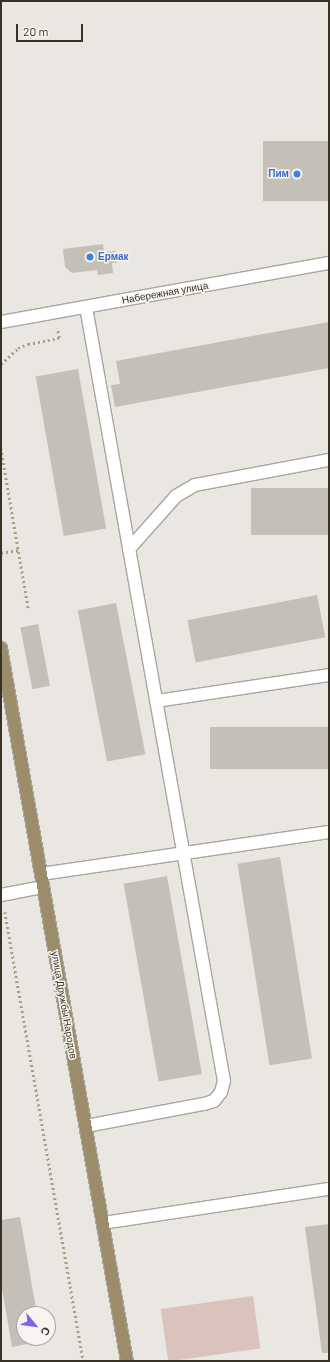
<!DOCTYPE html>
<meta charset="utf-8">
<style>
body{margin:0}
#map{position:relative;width:330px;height:1362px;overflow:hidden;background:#eae6e1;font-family:Barlow,sans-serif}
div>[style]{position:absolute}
.green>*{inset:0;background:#d9c3bc;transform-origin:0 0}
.building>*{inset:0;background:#c4bfb7;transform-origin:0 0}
.path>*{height:2.5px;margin-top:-1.25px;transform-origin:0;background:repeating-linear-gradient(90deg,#aa9d85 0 2px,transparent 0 5px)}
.roads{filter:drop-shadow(1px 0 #aaa59d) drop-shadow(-1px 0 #aaa59d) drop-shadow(0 1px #aaa59d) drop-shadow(0 -1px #aaa59d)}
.minor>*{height:12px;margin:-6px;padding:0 6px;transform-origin:6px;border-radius:6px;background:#fff}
.major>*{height:12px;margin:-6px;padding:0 6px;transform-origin:6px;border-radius:6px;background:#9b8d6a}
.dots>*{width:11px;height:11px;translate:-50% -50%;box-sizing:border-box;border:2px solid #f7f4f1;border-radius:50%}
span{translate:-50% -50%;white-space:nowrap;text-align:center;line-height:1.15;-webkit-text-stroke:3px #f7f4f1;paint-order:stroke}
.shop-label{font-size:10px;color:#366cbe;font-weight:700}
.right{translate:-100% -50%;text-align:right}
.left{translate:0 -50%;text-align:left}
.street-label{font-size:10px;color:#393223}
.frame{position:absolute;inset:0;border:2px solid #393223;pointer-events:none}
.north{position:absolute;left:16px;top:1306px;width:40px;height:40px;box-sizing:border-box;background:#f7f4f1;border:1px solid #aba69f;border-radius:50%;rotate:119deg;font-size:11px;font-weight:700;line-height:16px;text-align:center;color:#393223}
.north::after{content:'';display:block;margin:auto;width:14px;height:18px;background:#8166e3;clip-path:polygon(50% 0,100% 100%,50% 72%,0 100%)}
.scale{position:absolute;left:16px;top:24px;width:67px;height:18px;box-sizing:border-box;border:2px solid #393223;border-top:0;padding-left:5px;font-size:12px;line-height:14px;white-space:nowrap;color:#393223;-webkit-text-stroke:3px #f7f4f1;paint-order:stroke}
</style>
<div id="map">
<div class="green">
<i style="left:253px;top:1296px;width:53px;height:93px;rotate:82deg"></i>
</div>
<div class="building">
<i style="left:329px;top:141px;width:60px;height:66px;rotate:90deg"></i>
<i style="clip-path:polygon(103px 244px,104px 252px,115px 251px,117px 263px,112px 263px,113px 273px,98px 275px,97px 270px,72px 273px,65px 267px,63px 249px)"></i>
<i style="clip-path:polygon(329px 322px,329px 368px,115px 407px,111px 385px,120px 384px,116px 361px)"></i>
<i style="left:78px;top:369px;width:162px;height:43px;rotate:80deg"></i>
<i style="left:329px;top:488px;width:47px;height:78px;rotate:90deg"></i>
<i style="left:317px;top:595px;width:43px;height:132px;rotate:79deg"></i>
<i style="left:116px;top:603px;width:154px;height:39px;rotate:79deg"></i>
<i style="left:38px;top:624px;width:63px;height:18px;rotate:79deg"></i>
<i style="left:329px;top:727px;width:42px;height:119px;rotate:90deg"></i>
<i style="left:280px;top:857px;width:204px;height:43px;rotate:81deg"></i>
<i style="left:167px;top:876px;width:201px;height:44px;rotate:80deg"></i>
<i style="clip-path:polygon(20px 1217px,37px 1314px,24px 1314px,24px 1338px,41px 1338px,42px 1341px,12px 1347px,1px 1283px,1px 1220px)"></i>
<i style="clip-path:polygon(329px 1224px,329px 1353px,322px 1353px,305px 1227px)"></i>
</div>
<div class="path">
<i style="left:1px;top:364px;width:23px;rotate:-43deg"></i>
<i style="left:18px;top:348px;width:11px;rotate:-22deg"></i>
<i style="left:28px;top:344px;width:32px;rotate:-11deg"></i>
<i style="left:59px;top:338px;width:10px;rotate:-101deg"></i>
<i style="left:1px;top:448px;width:165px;rotate:80.3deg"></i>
<i style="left:1px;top:553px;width:17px;rotate:-10deg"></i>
<i style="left:5px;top:912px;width:456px;rotate:80.1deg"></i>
</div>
<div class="roads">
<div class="minor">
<i style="left:1px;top:322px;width:333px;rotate:-10.2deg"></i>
<i style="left:129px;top:549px;width:71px;rotate:-48.4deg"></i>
<i style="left:176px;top:496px;width:22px;rotate:-30deg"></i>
<i style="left:195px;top:485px;width:136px;rotate:-10.6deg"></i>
<i style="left:157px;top:701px;width:174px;rotate:-8.6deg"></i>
<i style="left:41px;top:874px;width:291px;rotate:-8.3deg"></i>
<i style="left:1px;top:895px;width:43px;rotate:-10.8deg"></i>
<i style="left:86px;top:1126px;width:120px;rotate:-10.6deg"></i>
<i style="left:204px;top:1104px;width:10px;rotate:-17deg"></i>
<i style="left:214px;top:1101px;width:11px;rotate:-52deg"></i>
<i style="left:221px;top:1092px;width:11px;rotate:-75deg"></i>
<i style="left:224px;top:1081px;width:786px;rotate:-100.11deg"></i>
<i style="left:103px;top:1223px;width:229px;rotate:-8.6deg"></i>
</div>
<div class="major">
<i style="left:1px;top:648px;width:724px;rotate:79.98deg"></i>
</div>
</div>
<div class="dots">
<i style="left:297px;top:174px;background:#3f7fe0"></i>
<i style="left:90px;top:257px;background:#3f7fe0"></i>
</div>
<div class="shop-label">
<span class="right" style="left:289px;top:174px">Пим</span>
<span class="left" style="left:98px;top:257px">Ермак</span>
</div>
<div class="street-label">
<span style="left:165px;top:293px;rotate:-10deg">Набережная улица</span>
<span style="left:64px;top:1005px;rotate:80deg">улица Дружбы Народов</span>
</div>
<div class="frame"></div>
<div class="north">С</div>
<div class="scale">20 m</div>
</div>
